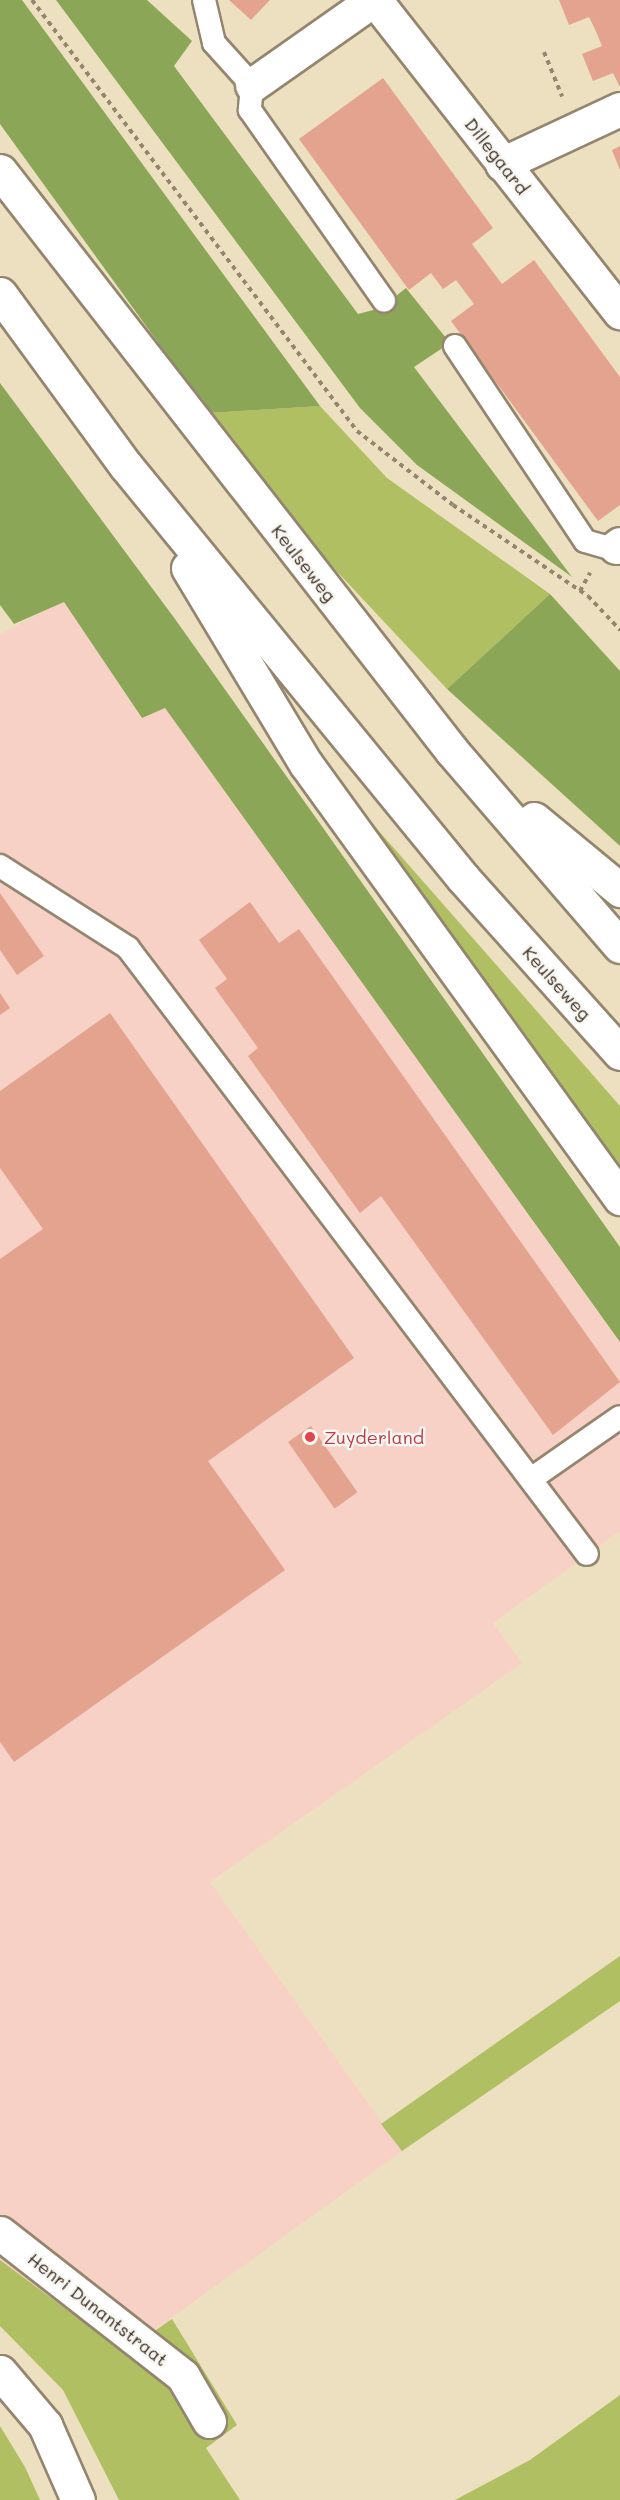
<!DOCTYPE html>
<style>
body{margin:0}
#map{position:relative;width:620px;height:2500px;overflow:hidden;background:#ede0c0;font-family:Mali,sans-serif}
div>[style]{position:absolute}
.built>*{inset:0;background:#f7d1c6}
.green>*{inset:0;background:#afbf61}
.forest>*{inset:0;background:#8ba657}
.building>*{inset:0;background:#e3a38e;transform-origin:0 0}
.path>*{height:4px;margin-top:-2px;transform-origin:0;background:repeating-linear-gradient(90deg,#94856f 0 4.5px,transparent 0 9px)}
.roads{filter:drop-shadow(2px 0 #94856f) drop-shadow(-2px 0 #94856f) drop-shadow(0 2px #94856f) drop-shadow(0 -2px #94856f)}
.lane>*{height:22px;margin:-11px;padding:0 11px;transform-origin:11px;border-radius:11px;background:#fff}
.street>*{height:33px;margin:-16.5px;padding:0 16.5px;transform-origin:16.5px;border-radius:16.5px;background:#fff}
.highway>*{height:33px;margin:-16.5px;padding:0 16.5px;transform-origin:16.5px;border-radius:16.5px;background:#fff}
.dots>*{width:16px;height:16px;translate:-50% -50%;box-sizing:border-box;border:3px solid #f6f6f2;border-radius:50%}
span{translate:-50% -50%;white-space:nowrap;text-align:center;line-height:1.15;-webkit-text-stroke:5px #f6f6f2;paint-order:stroke}
.street-label{font-size:18px;color:#3b2a1e}
.health-label{font-size:18px;color:#be3a42}
.left{translate:0 -50%;text-align:left}
</style>
<div id="map">
<div class="built">
<i style="clip-path:polygon(64px 601px,141px 718px,165px 708px,620px 1342px,620px 1531px,493px 1623px,522px 1663px,210px 1882px,402px 2151px,124px 2352px,0 2260px,0 634px)"></i>
</div>
<div class="green">
<i style="clip-path:polygon(320px 406px,387px 478px,550px 594px,447px 689px,315px 548px,209px 413px)"></i>
<i style="clip-path:polygon(335px 781px,620px 1106px,620px 1184px)"></i>
<i style="clip-path:polygon(620px 1956px,620px 2001px,402px 2151px,381px 2124px)"></i>
<i style="clip-path:polygon(0 2260px,124px 2352px,172px 2319px,237px 2425px,206px 2448px,240px 2500px,119px 2500px,63px 2390px,0 2326px)"></i>
<i style="clip-path:polygon(620px 2395px,620px 2500px,455px 2500px,530px 2460px)"></i>
<i style="clip-path:polygon(0 2426px,25px 2467px,40px 2500px,0 2500px)"></i>
</div>
<div class="forest">
<i style="clip-path:polygon(0 0,22px 0,320px 406px,209px 413px,0 124px)"></i>
<i style="clip-path:polygon(56px 0,147px 0,192px 41px,174px 66px,358px 314px,381px 308px,406px 288px,450px 343px,414px 367px,572px 577px,417px 465px,360px 408px)"></i>
<i style="clip-path:polygon(0 383px,175px 619px,620px 1247px,620px 1342px,165px 708px,142px 718px,64px 602px,14px 624px,0 605px)"></i>
<i style="clip-path:polygon(550px 594px,620px 671px,620px 846px,447px 689px)"></i>
</div>
<div class="building">
<i style="clip-path:polygon(229px 0,270px 0,251px 20px)"></i>
<i style="clip-path:polygon(559px 0,620px 0,620px 87px,613px 73px,593px 81px,582px 54px,602px 46px,595px 29px,589px 17px,569px 25px)"></i>
<i style="clip-path:polygon(383px 78px,493px 228px,472px 244px,502px 284px,534px 260px,620px 377px,620px 505px,598px 521px,451px 321px,474px 304px,456px 280px,443px 289px,431px 273px,409px 290px,299px 139px)"></i>
<i style="clip-path:polygon(620px 146px,620px 170px,612px 150px)"></i>
<i style="clip-path:polygon(0 893px,44px 956px,17px 975px,0 950px)"></i>
<i style="clip-path:polygon(250px 902px,279px 943px,299px 929px,620px 1382px,553px 1435px,381px 1196px,360px 1213px,248px 1056px,258px 1048px,215px 988px,227px 979px,199px 940px)"></i>
<i style="clip-path:polygon(0 993px,10px 1008px,0 1015px)"></i>
<i style="clip-path:polygon(110px 1013px,354px 1358px,208px 1461px,285px 1570px,14px 1762px,0 1742px,0 1259px,43px 1229px,0 1168px,0 1091px)"></i>
<i style="left:311px;top:1426px;width:81px;height:28px;rotate:55deg"></i>
</div>
<div class="path">
<i style="left:32px;top:0;width:540px;rotate:52.98deg"></i>
<i style="left:357px;top:431px;width:121px;rotate:37.6deg"></i>
<i style="left:453px;top:505px;width:163px;rotate:34deg"></i>
<i style="left:588px;top:596px;width:47px;rotate:46.7deg"></i>
<i style="left:544px;top:52px;width:48px;rotate:67.8deg"></i>
<i style="left:580px;top:591px;width:21px;rotate:-61deg"></i>
</div>
<div class="roads">
<div class="lane">
<i style="left:204px;top:0;width:44px;rotate:76.9deg"></i>
<i style="left:214px;top:43px;width:57px;rotate:47.9deg"></i>
<i style="left:252px;top:85px;width:25px;rotate:95deg"></i>
<i style="left:250px;top:110px;width:233px;rotate:54.9deg"></i>
<i style="left:455px;top:346px;width:234px;rotate:56.3deg"></i>
<i style="left:585px;top:541px;width:36px;rotate:16deg"></i>
<i style="left:0;top:866px;width:152px;rotate:32.6deg"></i>
<i style="left:128px;top:948px;width:760px;rotate:52.86deg"></i>
<i style="left:531px;top:1479px;width:108px;rotate:-34.9deg"></i>
</div>
<div class="street">
<i style="left:375px;top:0;width:397px;rotate:51.9deg"></i>
<i style="left:252px;top:85px;width:148px;rotate:-35.1deg"></i>
<i style="left:502px;top:164px;width:130px;rotate:-25deg"></i>
<i style="left:616px;top:547px;width:5px;rotate:-37deg"></i>
<i style="left:0;top:2233px;width:232px;rotate:38deg"></i>
<i style="left:183px;top:2376px;width:52px;rotate:60deg"></i>
<i style="left:0;top:2372px;width:70px;rotate:49.7deg"></i>
<i style="left:45px;top:2425px;width:82px;rotate:66.3deg"></i>
</div>
<div class="highway">
<i style="left:0;top:171px;width:735px;rotate:52.07deg"></i>
<i style="left:452px;top:751px;width:257px;rotate:49.3deg"></i>
<i style="left:0;top:294px;width:213px;rotate:53.8deg"></i>
<i style="left:126px;top:466px;width:532px;rotate:50.72deg"></i>
<i style="left:463px;top:878px;width:235px;rotate:48.1deg"></i>
<i style="left:188px;top:568px;width:229px;rotate:59deg"></i>
<i style="left:306px;top:764px;width:536px;rotate:54.11deg"></i>
<i style="left:534px;top:819px;width:112px;rotate:39.5deg"></i>
</div>
</div>
<div class="dots">
<i style="left:310px;top:1437px;background:#e0444e"></i>
</div>
<div class="street-label">
<span style="left:497px;top:156px;rotate:52deg">Dillegaard</span>
<span style="left:304px;top:563px;rotate:52deg">Keulseweg</span>
<span style="left:557px;top:983px;rotate:48deg">Keulseweg</span>
<span style="left:98px;top:2309px;rotate:38deg">Henri Dunantstraat</span>
</div>
<div class="health-label">
<span class="left" style="left:324px;top:1437px">Zuyderland</span>
</div>
</div>
